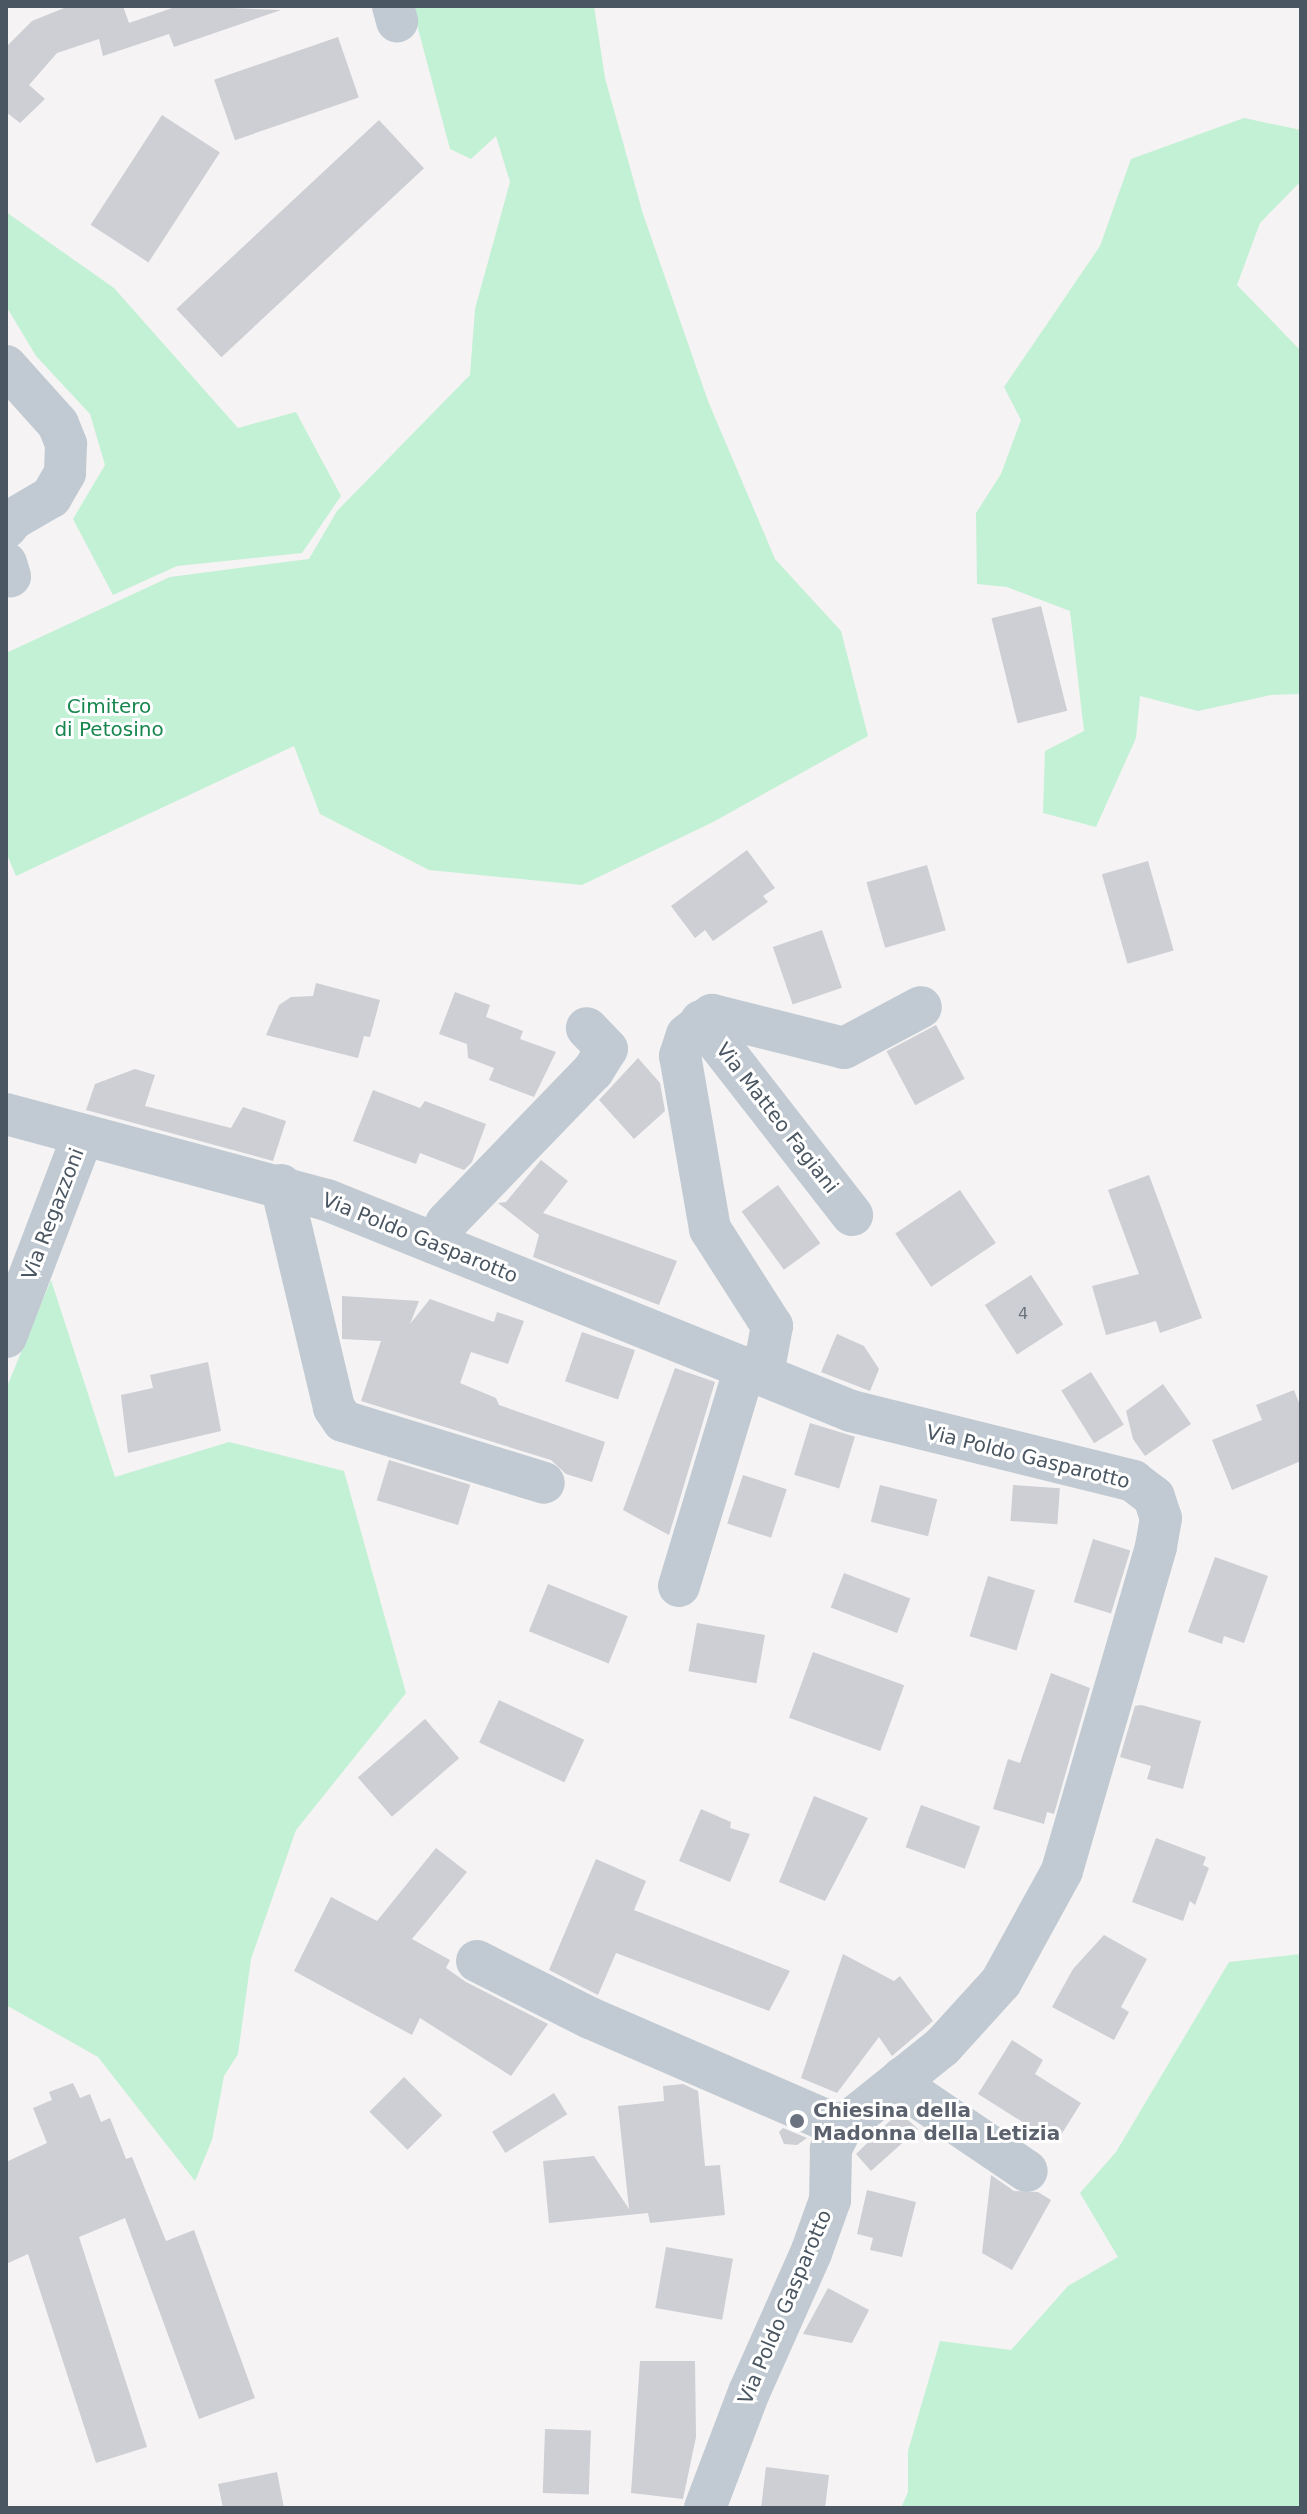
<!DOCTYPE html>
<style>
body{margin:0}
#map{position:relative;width:1307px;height:2514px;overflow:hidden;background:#f5f3f3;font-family:"DejaVu Sans",sans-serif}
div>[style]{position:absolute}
.green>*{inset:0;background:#c3f1d5}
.building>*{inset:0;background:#cdcfd5;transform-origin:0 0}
.minor>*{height:42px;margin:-21px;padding:0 21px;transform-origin:21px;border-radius:21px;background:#c1cad2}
.dots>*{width:22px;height:22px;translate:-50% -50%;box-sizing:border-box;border:4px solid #fff;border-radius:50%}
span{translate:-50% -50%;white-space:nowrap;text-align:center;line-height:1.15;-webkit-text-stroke:6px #fff;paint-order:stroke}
.number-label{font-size:16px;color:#6b747e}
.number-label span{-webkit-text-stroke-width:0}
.park-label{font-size:20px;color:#17864f}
.street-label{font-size:20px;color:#4a5661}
.worship-label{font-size:20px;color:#5b616d;font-weight:700}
.left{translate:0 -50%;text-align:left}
.frame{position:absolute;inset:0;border:8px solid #4a5661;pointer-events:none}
</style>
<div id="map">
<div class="green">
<i style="clip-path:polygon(412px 6px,594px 6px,605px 78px,643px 214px,708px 401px,775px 559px,841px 631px,868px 736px,713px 822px,582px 885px,429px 870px,320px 814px,294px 746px,16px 876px,6px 852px,6px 653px,170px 577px,309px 559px,337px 511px,470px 375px,475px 309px,510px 182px,496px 136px,471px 159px,450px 149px)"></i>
<i style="clip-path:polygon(1244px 118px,1301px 130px,1301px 181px,1260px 223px,1237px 285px,1301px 351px,1301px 694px,1271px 695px,1198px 711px,1140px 696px,1136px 738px,1096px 827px,1043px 813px,1045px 751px,1084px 731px,1070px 611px,1007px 587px,977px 584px,976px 513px,1001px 474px,1021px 420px,1004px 387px,1100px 246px,1131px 159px)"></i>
<i style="clip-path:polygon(6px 212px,114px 288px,238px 428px,296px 412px,341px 496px,302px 553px,177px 566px,113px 595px,73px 519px,105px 465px,90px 414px,36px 356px,6px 306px)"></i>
<i style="clip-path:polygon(51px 1280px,115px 1477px,229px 1442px,344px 1471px,406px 1693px,296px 1830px,251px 1959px,238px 2054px,224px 2076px,212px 2140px,195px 2181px,98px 2057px,6px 2005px,6px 1389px)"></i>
<i style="clip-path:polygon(1301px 1954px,1301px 2508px,901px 2508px,908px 2492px,908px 2451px,940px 2341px,1011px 2350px,1068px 2286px,1118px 2257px,1080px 2193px,1116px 2152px,1229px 1962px)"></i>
</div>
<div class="building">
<i style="clip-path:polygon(69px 6px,123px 6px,129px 23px,178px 6px,281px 10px,174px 47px,169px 34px,103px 56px,99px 39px,57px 53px,29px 85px,45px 99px,20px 123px,6px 112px,6px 47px,32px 21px)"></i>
<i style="left:338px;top:37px;width:64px;height:131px;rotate:71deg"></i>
<i style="left:162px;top:115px;width:69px;height:131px;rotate:33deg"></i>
<i style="left:379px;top:120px;width:66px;height:277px;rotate:47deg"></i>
<i style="left:1041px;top:606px;width:108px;height:51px;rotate:76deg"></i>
<i style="clip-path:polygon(747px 850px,775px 888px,763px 896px,768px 902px,713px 941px,705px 930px,695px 938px,671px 906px)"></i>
<i style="left:1148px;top:861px;width:93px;height:48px;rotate:74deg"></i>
<i style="left:927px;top:865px;width:68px;height:63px;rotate:74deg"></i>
<i style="left:822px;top:930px;width:61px;height:52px;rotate:71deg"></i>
<i style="clip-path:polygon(316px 983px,380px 1000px,370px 1037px,364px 1036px,358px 1058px,266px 1035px,279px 1005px,291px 997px,313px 996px)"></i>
<i style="clip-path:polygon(455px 992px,490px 1005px,486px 1017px,523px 1031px,520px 1039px,556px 1052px,534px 1097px,489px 1080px,494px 1068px,468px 1058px,467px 1044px,439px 1034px)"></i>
<i style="left:936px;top:1025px;width:61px;height:56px;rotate:62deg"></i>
<i style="clip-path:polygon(638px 1058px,660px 1083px,665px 1111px,634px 1139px,599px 1100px)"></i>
<i style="clip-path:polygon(135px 1069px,155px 1075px,145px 1106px,231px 1128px,243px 1107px,286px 1121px,273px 1161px,86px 1110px,95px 1084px)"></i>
<i style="clip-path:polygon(373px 1090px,420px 1108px,425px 1101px,486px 1124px,472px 1162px,464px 1170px,420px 1153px,416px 1164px,353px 1141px)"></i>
<i style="clip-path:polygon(541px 1160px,568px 1181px,543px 1213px,677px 1261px,659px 1305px,533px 1257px,539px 1235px,498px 1203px,506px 1202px)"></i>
<i style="clip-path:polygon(1149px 1175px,1202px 1318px,1160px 1333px,1156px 1321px,1106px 1335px,1092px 1286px,1139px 1274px,1108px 1190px)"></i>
<i style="left:778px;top:1185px;width:72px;height:45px;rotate:54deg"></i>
<i style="left:960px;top:1190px;width:64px;height:78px;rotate:56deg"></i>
<i style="left:1031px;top:1275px;width:59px;height:55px;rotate:57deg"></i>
<i style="clip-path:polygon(342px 1296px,419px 1301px,410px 1324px,430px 1299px,494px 1322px,497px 1312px,524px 1321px,508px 1364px,471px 1352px,460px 1383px,496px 1398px,499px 1405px,605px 1442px,592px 1482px,566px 1474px,551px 1460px,361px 1401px,381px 1341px,342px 1339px)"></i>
<i style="left:582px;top:1332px;width:56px;height:52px;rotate:19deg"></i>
<i style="clip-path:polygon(837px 1334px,864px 1346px,879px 1369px,870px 1391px,821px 1372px)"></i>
<i style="clip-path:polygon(208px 1362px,221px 1431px,128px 1453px,121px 1395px,153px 1388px,150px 1375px)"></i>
<i style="clip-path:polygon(675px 1368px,715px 1382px,669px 1535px,623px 1510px)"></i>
<i style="left:1091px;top:1372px;width:62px;height:35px;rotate:58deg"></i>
<i style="clip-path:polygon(1163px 1384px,1191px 1424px,1145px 1456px,1133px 1439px,1126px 1411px)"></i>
<i style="clip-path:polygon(1294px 1390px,1301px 1408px,1301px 1461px,1232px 1490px,1212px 1440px,1262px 1420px,1256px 1405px)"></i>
<i style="left:810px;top:1423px;width:47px;height:54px;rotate:17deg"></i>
<i style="left:389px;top:1460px;width:85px;height:42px;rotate:17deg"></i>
<i style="left:743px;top:1475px;width:46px;height:51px;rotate:18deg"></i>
<i style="left:880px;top:1485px;width:59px;height:38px;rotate:14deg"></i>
<i style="left:1013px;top:1485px;width:47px;height:36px;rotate:4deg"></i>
<i style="left:1093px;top:1539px;width:39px;height:66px;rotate:17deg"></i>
<i style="clip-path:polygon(1215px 1557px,1268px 1576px,1244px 1643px,1224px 1636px,1222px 1644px,1188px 1632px)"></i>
<i style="left:844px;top:1573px;width:71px;height:37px;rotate:21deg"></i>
<i style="left:988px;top:1576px;width:49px;height:63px;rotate:17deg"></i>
<i style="left:548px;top:1584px;width:86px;height:51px;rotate:22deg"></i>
<i style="left:697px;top:1623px;width:69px;height:49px;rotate:10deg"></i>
<i style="left:813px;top:1652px;width:97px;height:70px;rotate:20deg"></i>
<i style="clip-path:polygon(1051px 1673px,1090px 1688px,1054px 1814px,1047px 1812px,1044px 1824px,993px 1809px,1008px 1759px,1020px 1763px)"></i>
<i style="left:499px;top:1700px;width:94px;height:47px;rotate:25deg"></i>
<i style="clip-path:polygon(1141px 1705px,1201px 1721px,1183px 1789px,1147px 1779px,1151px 1766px,1120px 1757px,1135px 1706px)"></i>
<i style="left:425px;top:1719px;width:52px;height:89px;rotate:49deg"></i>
<i style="clip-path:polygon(814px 1796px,868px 1818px,825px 1901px,779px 1882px)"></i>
<i style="left:921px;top:1805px;width:63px;height:45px;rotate:20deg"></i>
<i style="clip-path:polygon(701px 1809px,731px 1822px,730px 1828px,750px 1834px,730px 1882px,679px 1861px)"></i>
<i style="clip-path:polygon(1156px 1838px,1206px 1857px,1203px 1865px,1209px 1868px,1195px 1905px,1190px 1901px,1183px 1921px,1132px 1902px)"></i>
<i style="clip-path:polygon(436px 1848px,467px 1872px,412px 1939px,450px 1960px,446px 1968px,466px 1982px,548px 2024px,511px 2076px,420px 2018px,412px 2035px,294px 1971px,331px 1897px,377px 1921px)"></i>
<i style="clip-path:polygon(596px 1859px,646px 1881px,634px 1910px,790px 1971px,769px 2011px,616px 1953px,598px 1995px,549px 1970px)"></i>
<i style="clip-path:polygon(1104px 1935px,1147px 1959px,1121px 2007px,1129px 2012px,1114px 2040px,1052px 2007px,1073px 1969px)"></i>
<i style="clip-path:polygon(843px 1954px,894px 1981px,900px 1976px,933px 2021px,892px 2056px,879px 2037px,837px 2093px,801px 2078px)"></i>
<i style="clip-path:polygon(1012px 2040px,1043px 2060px,1035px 2074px,1081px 2103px,1056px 2143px,978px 2094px)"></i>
<i style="left:404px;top:2077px;width:54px;height:49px;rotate:45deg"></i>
<i style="clip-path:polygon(73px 2083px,80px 2098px,90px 2094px,101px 2122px,110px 2118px,126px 2159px,132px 2157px,166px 2241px,194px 2230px,255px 2398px,199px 2419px,125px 2218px,79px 2237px,147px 2447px,96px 2463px,28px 2254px,6px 2264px,6px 2162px,47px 2143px,33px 2108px,52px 2100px,49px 2092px)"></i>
<i style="clip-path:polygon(683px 2084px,698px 2091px,705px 2166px,720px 2165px,725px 2215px,650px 2223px,648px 2213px,549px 2223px,543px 2161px,594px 2156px,629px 2209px,618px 2106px,664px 2101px,663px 2086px)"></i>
<i style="left:554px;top:2093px;width:25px;height:73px;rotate:58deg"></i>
<i style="clip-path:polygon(899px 2112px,918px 2129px,871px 2171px,856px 2154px)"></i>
<i style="clip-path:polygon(783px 2128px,807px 2138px,797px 2145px,784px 2144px,779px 2132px)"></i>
<i style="clip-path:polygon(991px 2175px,1014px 2191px,1038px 2192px,1051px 2200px,1012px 2270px,982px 2253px)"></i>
<i style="clip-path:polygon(867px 2190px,916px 2202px,902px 2257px,870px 2250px,873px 2238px,857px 2234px)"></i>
<i style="left:666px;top:2247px;width:68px;height:62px;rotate:10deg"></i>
<i style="clip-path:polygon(828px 2288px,869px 2310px,852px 2343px,803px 2334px)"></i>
<i style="clip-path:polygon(640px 2361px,695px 2361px,696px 2437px,683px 2499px,631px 2493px)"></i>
<i style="left:545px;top:2429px;width:46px;height:64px;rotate:2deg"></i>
<i style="clip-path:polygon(766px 2467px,829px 2475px,825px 2508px,761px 2508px)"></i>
<i style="clip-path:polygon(277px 2472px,284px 2508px,223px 2508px,218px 2484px)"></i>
</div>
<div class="minor">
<i style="left:393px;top:6px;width:16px;rotate:75deg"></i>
<i style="left:6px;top:366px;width:78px;rotate:48.1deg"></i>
<i style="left:58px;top:424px;width:22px;rotate:68deg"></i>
<i style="left:66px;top:444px;width:29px;rotate:92deg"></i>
<i style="left:65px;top:473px;width:28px;rotate:120deg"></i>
<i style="left:51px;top:497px;width:44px;rotate:149.9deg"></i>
<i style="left:13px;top:519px;width:11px;rotate:128deg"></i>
<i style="left:6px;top:563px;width:14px;rotate:73deg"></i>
<i style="left:701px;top:1021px;width:246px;rotate:52.1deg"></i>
<i style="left:6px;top:1114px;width:332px;rotate:15deg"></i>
<i style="left:327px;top:1200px;width:565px;rotate:21.93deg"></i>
<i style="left:851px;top:1411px;width:291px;rotate:13.9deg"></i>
<i style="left:1133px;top:1481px;width:26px;rotate:37deg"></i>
<i style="left:1154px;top:1497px;width:22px;rotate:72deg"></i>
<i style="left:1161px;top:1518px;width:29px;rotate:100deg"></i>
<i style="left:1156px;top:1547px;width:337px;rotate:106.2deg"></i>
<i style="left:1062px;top:1871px;width:127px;rotate:118.8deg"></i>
<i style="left:1001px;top:1982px;width:86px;rotate:132.2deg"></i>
<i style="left:943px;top:2046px;width:129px;rotate:141.3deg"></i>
<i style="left:842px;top:2127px;width:25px;rotate:117deg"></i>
<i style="left:831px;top:2149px;width:51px;rotate:91.1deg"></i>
<i style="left:830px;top:2200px;width:56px;rotate:109.7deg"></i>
<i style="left:811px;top:2253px;width:152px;rotate:114deg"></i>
<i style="left:749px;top:2392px;width:124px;rotate:110.8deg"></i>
<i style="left:281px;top:1185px;width:229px;rotate:76.6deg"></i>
<i style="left:334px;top:1408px;width:16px;rotate:55deg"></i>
<i style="left:343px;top:1421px;width:210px;rotate:17.1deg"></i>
<i style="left:434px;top:1243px;width:25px;rotate:-58deg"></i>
<i style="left:447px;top:1222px;width:210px;rotate:-46deg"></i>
<i style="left:593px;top:1071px;width:26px;rotate:-58deg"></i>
<i style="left:607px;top:1049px;width:29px;rotate:-134deg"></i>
<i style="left:6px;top:1337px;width:216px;rotate:-69.1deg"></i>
<i style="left:763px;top:1374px;width:49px;rotate:-79.4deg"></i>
<i style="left:772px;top:1326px;width:115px;rotate:-122.6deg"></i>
<i style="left:710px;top:1229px;width:176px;rotate:-99.8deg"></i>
<i style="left:680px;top:1056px;width:22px;rotate:-72deg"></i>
<i style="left:687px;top:1035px;width:32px;rotate:-39deg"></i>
<i style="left:712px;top:1015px;width:136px;rotate:14deg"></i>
<i style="left:844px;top:1048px;width:87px;rotate:-28deg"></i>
<i style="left:679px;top:1586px;width:229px;rotate:-73.2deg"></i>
<i style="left:477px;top:1961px;width:127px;rotate:26.8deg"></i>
<i style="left:590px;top:2018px;width:275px;rotate:23.4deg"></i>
<i style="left:902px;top:2078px;width:26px;rotate:50deg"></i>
<i style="left:919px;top:2098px;width:130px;rotate:34.1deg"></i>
</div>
<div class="dots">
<i style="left:797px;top:2121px;background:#6b7280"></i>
</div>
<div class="number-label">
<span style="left:1023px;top:1314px">4</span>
</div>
<div class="park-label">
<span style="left:109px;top:718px">Cimitero<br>di Petosino</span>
</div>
<div class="street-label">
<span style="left:777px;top:1118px;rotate:52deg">Via Matteo Fagiani</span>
<span style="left:53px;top:1214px;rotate:-69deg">Via Regazzoni</span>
<span style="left:420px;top:1238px;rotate:22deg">Via Poldo Gasparotto</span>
<span style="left:1028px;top:1457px;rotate:14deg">Via Poldo Gasparotto</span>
<span style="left:785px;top:2307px;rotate:-67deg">Via Poldo Gasparotto</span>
</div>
<div class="worship-label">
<span class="left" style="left:813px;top:2122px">Chiesina della<br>Madonna della Letizia</span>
</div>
<div class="frame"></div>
</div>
